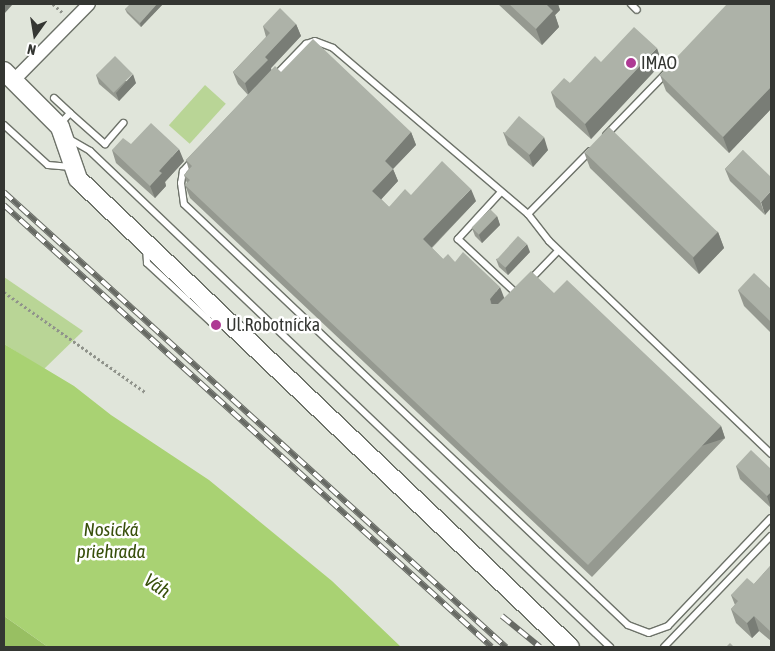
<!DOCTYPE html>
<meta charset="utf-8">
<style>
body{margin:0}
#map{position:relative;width:775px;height:651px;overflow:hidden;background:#e0e5da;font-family:"Asap Condensed",sans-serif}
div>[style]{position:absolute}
.green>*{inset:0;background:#b9d596;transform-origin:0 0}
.forest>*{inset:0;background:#98bf62}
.water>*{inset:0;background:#a9d273}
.path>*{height:2.5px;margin-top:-1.25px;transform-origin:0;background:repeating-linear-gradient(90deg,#90938b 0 2.5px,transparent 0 5px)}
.roads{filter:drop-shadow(1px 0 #6d7269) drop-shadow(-1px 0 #6d7269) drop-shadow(0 1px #6d7269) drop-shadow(0 -1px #6d7269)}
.lane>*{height:6px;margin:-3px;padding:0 3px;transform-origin:3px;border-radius:3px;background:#fff}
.street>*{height:12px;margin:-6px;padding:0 6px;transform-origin:6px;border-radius:6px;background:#fff}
.secondary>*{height:18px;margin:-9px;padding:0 9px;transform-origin:9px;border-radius:9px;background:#fff}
.rail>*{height:5.5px;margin-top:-2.75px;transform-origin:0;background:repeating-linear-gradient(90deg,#fff 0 11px,#676a64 0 22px);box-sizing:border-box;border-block:1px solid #676a64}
.wall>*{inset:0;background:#959990}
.shaded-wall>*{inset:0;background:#797d76;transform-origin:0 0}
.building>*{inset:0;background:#adb2a8;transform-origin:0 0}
.dots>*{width:14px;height:14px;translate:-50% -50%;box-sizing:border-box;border:2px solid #fff;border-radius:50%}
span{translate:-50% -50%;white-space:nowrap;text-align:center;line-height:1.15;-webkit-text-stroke:5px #fff;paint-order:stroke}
.poi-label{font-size:18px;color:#343632}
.left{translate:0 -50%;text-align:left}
.water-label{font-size:19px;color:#374f0a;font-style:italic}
.frame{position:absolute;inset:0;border:5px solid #343632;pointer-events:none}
.north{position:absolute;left:10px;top:10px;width:50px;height:50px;-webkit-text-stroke:4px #fff;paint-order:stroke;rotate:193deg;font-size:14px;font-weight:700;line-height:20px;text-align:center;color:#343632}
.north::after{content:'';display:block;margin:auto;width:18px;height:22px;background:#343632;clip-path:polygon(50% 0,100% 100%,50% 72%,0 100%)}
</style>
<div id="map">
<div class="green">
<i style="left:205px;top:85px;width:28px;height:54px;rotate:42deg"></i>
<i style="clip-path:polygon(4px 277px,83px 331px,44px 369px,4px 344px)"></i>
</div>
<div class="forest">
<i style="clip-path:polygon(4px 616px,48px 647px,4px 647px)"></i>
</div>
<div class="water">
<i style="clip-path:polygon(4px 344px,74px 386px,111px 415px,209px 480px,332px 581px,401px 647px,48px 647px,4px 616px)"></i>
</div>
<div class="path">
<i style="left:53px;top:4px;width:15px;rotate:42deg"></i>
<i style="left:4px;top:292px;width:173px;rotate:35.3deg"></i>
</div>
<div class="roads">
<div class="lane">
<i style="left:631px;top:4px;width:8px;rotate:45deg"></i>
<i style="left:275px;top:76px;width:45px;rotate:-45.9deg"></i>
<i style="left:306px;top:44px;width:9px;rotate:-18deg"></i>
<i style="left:315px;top:41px;width:19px;rotate:21deg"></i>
<i style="left:333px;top:48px;width:256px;rotate:40.4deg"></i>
<i style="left:528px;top:214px;width:88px;rotate:-45.5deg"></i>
<i style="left:54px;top:98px;width:22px;rotate:43deg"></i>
<i style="left:4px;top:125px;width:59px;rotate:42.3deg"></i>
<i style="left:48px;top:165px;width:23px;rotate:5deg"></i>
<i style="left:59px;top:125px;width:16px;rotate:-47deg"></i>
<i style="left:70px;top:113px;width:47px;rotate:41.5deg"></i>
<i style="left:105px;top:144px;width:28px;rotate:-49deg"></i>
<i style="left:606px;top:135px;width:88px;rotate:-45.9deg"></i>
<i style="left:66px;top:137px;width:28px;rotate:30deg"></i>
<i style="left:90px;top:151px;width:719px;rotate:43.65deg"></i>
<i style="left:193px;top:160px;width:15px;rotate:132deg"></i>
<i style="left:183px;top:171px;width:12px;rotate:99deg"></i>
<i style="left:181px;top:183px;width:21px;rotate:82deg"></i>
<i style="left:184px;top:204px;width:612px;rotate:43.48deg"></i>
<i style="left:628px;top:625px;width:22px;rotate:21deg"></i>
<i style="left:649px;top:633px;width:20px;rotate:-20deg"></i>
<i style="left:668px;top:626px;width:149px;rotate:-46.4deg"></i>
<i style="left:501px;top:192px;width:64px;rotate:132.5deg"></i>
<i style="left:458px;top:239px;width:81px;rotate:43deg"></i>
<i style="left:528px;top:214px;width:34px;rotate:52deg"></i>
<i style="left:549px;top:241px;width:308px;rotate:43.8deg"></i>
<i style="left:146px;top:248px;width:15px;rotate:86deg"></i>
<i style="left:147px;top:263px;width:87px;rotate:42.7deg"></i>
<i style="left:211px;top:322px;width:12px;rotate:9deg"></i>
<i style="left:529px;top:281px;width:42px;rotate:-46deg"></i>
<i style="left:664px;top:647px;width:154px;rotate:-46.1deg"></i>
</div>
<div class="street">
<i style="left:13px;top:81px;width:108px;rotate:-45.4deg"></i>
</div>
<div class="secondary">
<i style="left:4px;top:71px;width:79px;rotate:45deg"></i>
<i style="left:60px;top:127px;width:55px;rotate:70.9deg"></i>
<i style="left:78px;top:179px;width:679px;rotate:43.57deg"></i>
</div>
</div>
<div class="rail">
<i style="left:4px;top:192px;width:678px;rotate:42.19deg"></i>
<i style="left:4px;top:205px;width:658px;rotate:42.17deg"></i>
<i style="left:502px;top:616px;width:49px;rotate:39.2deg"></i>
</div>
<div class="wall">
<i style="clip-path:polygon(163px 4px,141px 27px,127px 13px,125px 9px)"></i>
<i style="clip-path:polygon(498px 4px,558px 4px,560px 10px,555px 15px,559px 27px,542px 45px)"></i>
<i style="clip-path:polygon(771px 4px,771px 109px,729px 153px,666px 91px,660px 75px)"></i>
<i style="clip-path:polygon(296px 24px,301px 36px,271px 68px,271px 70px,281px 72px,411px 132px,416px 145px,393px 169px,398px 181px,381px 199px,389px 207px,411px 195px,476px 201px,432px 248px,443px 259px,455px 262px,504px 298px,554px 293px,721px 426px,725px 438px,592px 577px,190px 198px,185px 185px,187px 183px,184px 175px,189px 170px,186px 160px,248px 95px,238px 84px,233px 72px,266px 37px,263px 26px)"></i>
<i style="clip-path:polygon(601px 62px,662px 63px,591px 139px,556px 107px,551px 92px,570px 83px)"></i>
<i style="clip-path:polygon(96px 75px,136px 83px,119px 101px,99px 84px)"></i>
<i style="clip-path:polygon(503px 132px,548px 150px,533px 167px,508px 145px)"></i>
<i style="clip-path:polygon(131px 144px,184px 161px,165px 182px,166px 186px,155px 198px,116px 163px,112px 150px)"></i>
<i style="clip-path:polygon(743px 150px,765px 215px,730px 181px,725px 169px)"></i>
<i style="clip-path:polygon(584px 152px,718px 232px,724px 248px,699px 274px,590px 168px)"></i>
<i style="clip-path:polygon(497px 216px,500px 225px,482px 243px,475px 236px,472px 228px)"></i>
<i style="clip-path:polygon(530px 252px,508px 275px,499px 267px,496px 259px)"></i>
<i style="clip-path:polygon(771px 289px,771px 333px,744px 306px,738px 290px)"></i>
<i style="clip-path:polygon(736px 466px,771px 469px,771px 508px,740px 479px)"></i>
<i style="clip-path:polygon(771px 565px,771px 641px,759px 631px,752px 638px,736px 623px,731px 609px,735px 605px,731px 595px,754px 584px)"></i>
</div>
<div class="shaded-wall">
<i style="clip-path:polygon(4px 4px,13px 4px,4px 14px)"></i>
<i style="clip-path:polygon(157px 4px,163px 4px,141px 27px,140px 23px)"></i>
<i style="clip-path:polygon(545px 4px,558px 4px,560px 10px,555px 15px,559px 27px,542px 45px,536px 29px)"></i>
<i style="clip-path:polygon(296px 24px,301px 36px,271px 68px,272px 72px,249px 96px,245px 83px,265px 57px)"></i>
<i style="clip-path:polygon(657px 48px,662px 63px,591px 139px,585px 124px)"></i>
<i style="clip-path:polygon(133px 74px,136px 83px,119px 101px,116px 93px)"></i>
<i style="clip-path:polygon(771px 87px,771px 109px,729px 153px,723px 137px)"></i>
<i style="clip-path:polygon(411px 132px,416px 145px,389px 173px,385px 161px)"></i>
<i style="clip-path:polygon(544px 137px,548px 150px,533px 167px,529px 155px)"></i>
<i style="clip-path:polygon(179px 149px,184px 161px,165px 182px,166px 186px,155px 198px,150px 186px,159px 171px)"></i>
<i style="clip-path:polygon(393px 169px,398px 181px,377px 204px,372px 191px)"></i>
<i style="clip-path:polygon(471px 189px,476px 201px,427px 252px,423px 239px)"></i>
<i style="clip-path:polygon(771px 191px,771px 208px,765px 215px,761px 202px)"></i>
<i style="clip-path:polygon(497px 216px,500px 225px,482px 243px,479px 235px)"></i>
<i style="clip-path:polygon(718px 232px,724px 248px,699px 274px,693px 258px)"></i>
<i style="clip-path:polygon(527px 244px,530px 252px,508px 275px,505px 267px)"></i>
<i style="clip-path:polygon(500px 287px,505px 300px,494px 311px,490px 299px)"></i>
<i style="left:721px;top:426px;width:13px;height:192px;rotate:72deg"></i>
<i style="clip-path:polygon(771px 492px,771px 508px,767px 496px)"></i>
<i style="clip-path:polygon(754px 616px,759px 631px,752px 638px,747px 623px)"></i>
</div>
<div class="building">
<i style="clip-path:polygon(130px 4px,157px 4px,140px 23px,125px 9px)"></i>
<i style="clip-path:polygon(509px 4px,546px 4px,553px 11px,536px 29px)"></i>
<i style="clip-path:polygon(727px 4px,771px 4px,771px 87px,723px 137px,660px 75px)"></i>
<i style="clip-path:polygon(280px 8px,296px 24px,265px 57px,268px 60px,245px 83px,233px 72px,270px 33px,263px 26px)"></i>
<i style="clip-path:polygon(634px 27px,657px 48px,585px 124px,551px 92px,564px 78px,570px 83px,595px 56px,601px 62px)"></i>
<i style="clip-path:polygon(313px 39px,411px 132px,385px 161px,393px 169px,372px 191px,389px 207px,405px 189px,411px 195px,442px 161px,471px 189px,423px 239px,443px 259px,448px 254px,455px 262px,463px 252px,500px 287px,490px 299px,491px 304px,498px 304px,531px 271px,554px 293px,567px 280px,721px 426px,588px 565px,185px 185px,190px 180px,184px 175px,192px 166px,186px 160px,275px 66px,281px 72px)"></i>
<i style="left:115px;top:56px;width:25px;height:27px;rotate:45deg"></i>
<i style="left:519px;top:116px;width:33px;height:23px;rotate:40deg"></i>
<i style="clip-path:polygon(151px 123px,179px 149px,159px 171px,162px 173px,150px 186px,112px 150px,123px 138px,131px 144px)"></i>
<i style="left:609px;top:127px;width:151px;height:35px;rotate:44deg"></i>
<i style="clip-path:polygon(743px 150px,771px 177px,771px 191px,761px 202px,725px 169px)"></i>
<i style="left:490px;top:209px;width:10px;height:26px;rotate:45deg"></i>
<i style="left:518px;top:236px;width:12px;height:32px;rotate:42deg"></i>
<i style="clip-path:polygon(754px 273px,771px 289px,771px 322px,738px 290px)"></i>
<i style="clip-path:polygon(751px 450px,771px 469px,771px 492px,767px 496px,736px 466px)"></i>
<i style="clip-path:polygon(771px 565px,771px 632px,754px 616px,747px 623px,731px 609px,738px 601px,731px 595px,747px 578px,754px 584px)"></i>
<i style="clip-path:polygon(730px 643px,734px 647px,726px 647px)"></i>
</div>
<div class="dots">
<i style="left:631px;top:63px;background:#ae3a94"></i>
<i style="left:216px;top:325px;background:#ae3a94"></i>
</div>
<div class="poi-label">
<span class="left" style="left:641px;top:63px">IMAO</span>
<span class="left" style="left:226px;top:325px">Ul.Robotnícka</span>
</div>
<div class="water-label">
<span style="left:111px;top:541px">Nosická<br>priehrada</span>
<span style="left:157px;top:586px;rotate:35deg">Váh</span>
</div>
<div class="frame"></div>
<div class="north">N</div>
</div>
